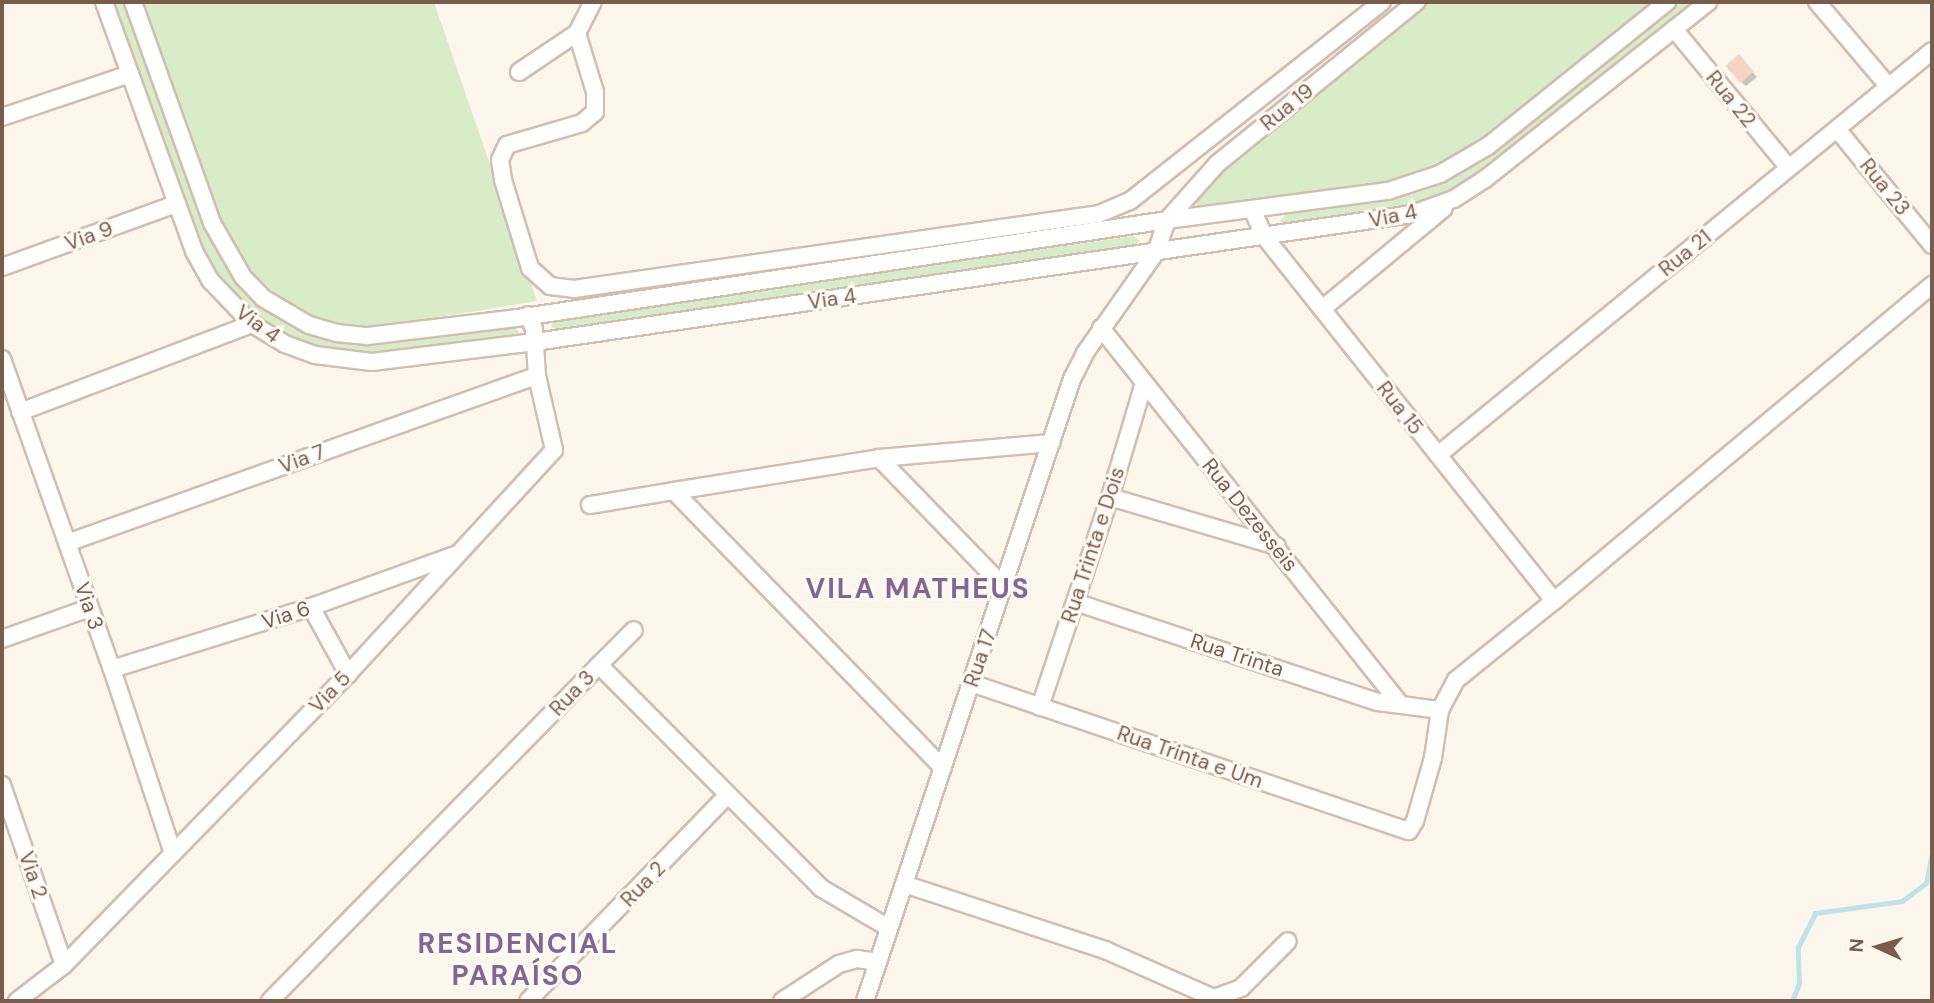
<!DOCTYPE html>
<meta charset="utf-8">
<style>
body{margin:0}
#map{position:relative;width:1934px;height:1003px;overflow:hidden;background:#fdf6ec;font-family:"DM Sans",sans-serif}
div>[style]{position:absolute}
.green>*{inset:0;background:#d8ecc9}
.shadow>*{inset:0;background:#0003}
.stream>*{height:5px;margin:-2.5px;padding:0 2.5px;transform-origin:2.5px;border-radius:2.5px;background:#bfe3e8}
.building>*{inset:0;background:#f3d5c3;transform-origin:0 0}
.roads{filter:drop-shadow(2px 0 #d1beb0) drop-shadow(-2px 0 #d1beb0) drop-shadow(0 2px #d1beb0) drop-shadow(0 -2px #d1beb0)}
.minor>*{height:16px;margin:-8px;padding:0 8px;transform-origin:8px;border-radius:8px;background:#fff}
span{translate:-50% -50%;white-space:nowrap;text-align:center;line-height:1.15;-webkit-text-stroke:6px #fffaf3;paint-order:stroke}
.street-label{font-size:21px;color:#7a5c4d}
.district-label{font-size:28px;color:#846695;font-weight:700;letter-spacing:2px}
.frame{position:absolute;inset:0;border:4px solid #7a5c4d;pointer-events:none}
.north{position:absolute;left:1843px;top:912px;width:70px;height:70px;-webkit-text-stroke:5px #fffaf3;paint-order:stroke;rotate:274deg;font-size:19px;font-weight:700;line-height:28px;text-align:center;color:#7a5c4d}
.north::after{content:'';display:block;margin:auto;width:24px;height:32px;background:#7a5c4d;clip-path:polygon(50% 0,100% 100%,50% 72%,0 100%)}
</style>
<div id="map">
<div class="green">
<i style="clip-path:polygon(113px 2px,126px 2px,212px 242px,234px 280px,263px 309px,300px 332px,341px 342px,393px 343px,513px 326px,519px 332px,516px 336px,399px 352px,354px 353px,319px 348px,263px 322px,231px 292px,206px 256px)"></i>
<i style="clip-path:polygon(143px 2px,434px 2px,537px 301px,396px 324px,359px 326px,313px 318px,289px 306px,252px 272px,225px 230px)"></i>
<i style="clip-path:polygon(1427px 2px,1653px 2px,1472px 146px,1445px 162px,1413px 177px,1381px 185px,1195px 211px,1199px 196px,1228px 164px)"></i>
<i style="clip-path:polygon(1679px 2px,1695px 2px,1497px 161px,1461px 184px,1443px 194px,1401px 207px,1287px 225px,1280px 221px,1285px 215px,1394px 199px,1420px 192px,1459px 174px,1496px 149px)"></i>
<i style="clip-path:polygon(1134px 236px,1140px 241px,1136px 247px,557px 331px,551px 326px,555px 319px)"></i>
</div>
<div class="shadow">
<i style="clip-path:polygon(1742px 60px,1757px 77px,1746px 86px,1742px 83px)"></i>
</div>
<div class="stream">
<i style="left:1792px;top:1001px;width:18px;rotate:-68deg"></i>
<i style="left:1799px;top:984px;width:37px;rotate:-92deg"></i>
<i style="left:1798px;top:947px;width:38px;rotate:-63deg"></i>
<i style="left:1815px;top:913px;width:88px;rotate:-7.9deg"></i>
<i style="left:1902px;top:901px;width:30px;rotate:-37deg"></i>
<i style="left:1926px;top:883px;width:31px;rotate:-79deg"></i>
</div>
<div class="building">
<i style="left:1739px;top:54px;width:23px;height:18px;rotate:50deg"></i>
</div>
<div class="roads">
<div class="minor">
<i style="left:104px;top:2px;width:265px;rotate:70.1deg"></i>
<i style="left:194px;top:251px;width:33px;rotate:61deg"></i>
<i style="left:210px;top:280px;width:61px;rotate:46.3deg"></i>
<i style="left:252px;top:324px;width:39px;rotate:31deg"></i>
<i style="left:285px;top:344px;width:32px;rotate:20deg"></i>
<i style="left:315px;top:355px;width:57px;rotate:7deg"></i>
<i style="left:372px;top:362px;width:164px;rotate:-7deg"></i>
<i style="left:535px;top:342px;width:886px;rotate:-8.3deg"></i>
<i style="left:1412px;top:214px;width:45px;rotate:-19.7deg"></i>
<i style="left:1454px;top:199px;width:37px;rotate:-33deg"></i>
<i style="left:1485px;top:179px;width:285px;rotate:-38.4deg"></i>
<i style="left:133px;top:2px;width:235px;rotate:70.3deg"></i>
<i style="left:212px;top:223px;width:62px;rotate:60.1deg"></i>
<i style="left:243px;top:277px;width:29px;rotate:46deg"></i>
<i style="left:263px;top:298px;width:53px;rotate:30.4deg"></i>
<i style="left:309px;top:325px;width:29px;rotate:16deg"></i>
<i style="left:337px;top:333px;width:30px;rotate:6deg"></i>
<i style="left:367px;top:336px;width:151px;rotate:-6.8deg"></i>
<i style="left:517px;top:318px;width:657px;rotate:-8.57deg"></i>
<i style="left:1167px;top:220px;width:223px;rotate:-7.5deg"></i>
<i style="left:1388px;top:191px;width:55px;rotate:-18.1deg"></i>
<i style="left:1440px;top:174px;width:56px;rotate:-30.3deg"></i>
<i style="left:1488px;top:146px;width:230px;rotate:-38.8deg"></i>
<i style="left:1817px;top:2px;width:111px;rotate:49.7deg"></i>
<i style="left:1674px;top:29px;width:180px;rotate:50.4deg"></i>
<i style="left:577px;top:33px;width:62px;rotate:73deg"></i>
<i style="left:595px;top:92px;width:20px;rotate:90deg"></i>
<i style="left:595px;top:112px;width:17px;rotate:140deg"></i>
<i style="left:582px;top:123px;width:78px;rotate:163.7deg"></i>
<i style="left:507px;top:145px;width:17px;rotate:115deg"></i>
<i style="left:500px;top:160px;width:20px;rotate:81deg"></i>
<i style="left:503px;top:180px;width:92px;rotate:72.9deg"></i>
<i style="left:530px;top:268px;width:27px;rotate:42deg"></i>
<i style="left:550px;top:286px;width:24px;rotate:7deg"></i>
<i style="left:574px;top:289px;width:530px;rotate:-8.13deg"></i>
<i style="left:1099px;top:214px;width:34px;rotate:-23deg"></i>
<i style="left:1130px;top:201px;width:321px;rotate:-38.3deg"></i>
<i style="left:519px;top:72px;width:70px;rotate:-33.9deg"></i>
<i style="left:577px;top:33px;width:35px;rotate:-63deg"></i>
<i style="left:2px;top:117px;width:135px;rotate:-18.6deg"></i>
<i style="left:1837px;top:129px;width:150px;rotate:50.7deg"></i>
<i style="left:1253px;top:211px;width:27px;rotate:66deg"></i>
<i style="left:1264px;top:236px;width:466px;rotate:51.5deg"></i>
<i style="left:1554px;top:601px;width:493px;rotate:-39.9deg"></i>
<i style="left:2px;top:267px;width:185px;rotate:-19.9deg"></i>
<i style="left:1322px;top:309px;width:158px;rotate:-39.6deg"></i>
<i style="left:1101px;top:328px;width:479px;rotate:51.5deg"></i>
<i style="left:2px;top:359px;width:329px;rotate:70.5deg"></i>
<i style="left:112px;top:669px;width:194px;rotate:71.7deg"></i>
<i style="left:20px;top:412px;width:248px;rotate:-20.8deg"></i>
<i style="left:1438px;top:455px;width:638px;rotate:-39.28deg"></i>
<i style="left:879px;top:458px;width:180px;rotate:45.9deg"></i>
<i style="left:1110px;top:497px;width:174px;rotate:16.4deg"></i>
<i style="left:590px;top:505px;width:85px;rotate:-9.5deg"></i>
<i style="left:67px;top:543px;width:499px;rotate:-19.6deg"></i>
<i style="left:1075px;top:602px;width:319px;rotate:18.3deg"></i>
<i style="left:1378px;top:702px;width:63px;rotate:7.4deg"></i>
<i style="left:1440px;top:710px;width:34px;rotate:-62deg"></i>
<i style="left:1456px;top:680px;width:126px;rotate:-38.9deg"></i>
<i style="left:311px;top:607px;width:77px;rotate:61.1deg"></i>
<i style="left:2px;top:639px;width:92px;rotate:-19.6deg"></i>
<i style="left:599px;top:665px;width:49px;rotate:-45deg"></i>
<i style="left:112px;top:669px;width:208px;rotate:-17.3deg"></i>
<i style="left:311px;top:607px;width:153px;rotate:-19.9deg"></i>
<i style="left:971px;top:683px;width:462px;rotate:18.7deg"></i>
<i style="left:1409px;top:831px;width:12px;rotate:-59deg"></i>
<i style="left:1415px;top:821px;width:66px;rotate:-74.1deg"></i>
<i style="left:1433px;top:758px;width:49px;rotate:-81.7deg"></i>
<i style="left:1040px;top:707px;width:221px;rotate:-71.6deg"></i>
<i style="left:1110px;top:497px;width:119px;rotate:-73.4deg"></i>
<i style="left:943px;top:768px;width:386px;rotate:-134.2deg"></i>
<i style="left:674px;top:491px;width:208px;rotate:-9.1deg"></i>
<i style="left:879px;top:458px;width:173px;rotate:-5deg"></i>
<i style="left:2px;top:785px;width:190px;rotate:71deg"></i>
<i style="left:904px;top:884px;width:212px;rotate:18.2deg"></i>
<i style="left:1105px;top:950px;width:119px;rotate:23.8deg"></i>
<i style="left:1214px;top:998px;width:29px;rotate:-20deg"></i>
<i style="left:1241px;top:988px;width:66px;rotate:-45deg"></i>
<i style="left:17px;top:1001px;width:59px;rotate:-37.5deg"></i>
<i style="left:64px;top:965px;width:407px;rotate:-45.7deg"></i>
<i style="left:348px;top:674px;width:304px;rotate:-47.4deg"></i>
<i style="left:554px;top:450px;width:76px;rotate:-102.9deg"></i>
<i style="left:537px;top:376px;width:47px;rotate:-93.7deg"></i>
<i style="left:534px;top:329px;width:15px;rotate:-113deg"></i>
<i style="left:270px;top:1001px;width:470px;rotate:-45.6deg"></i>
<i style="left:599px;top:665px;width:315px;rotate:45.1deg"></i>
<i style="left:821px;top:888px;width:79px;rotate:30.5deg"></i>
<i style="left:528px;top:1001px;width:286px;rotate:-45.9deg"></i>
<i style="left:782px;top:1001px;width:68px;rotate:-33deg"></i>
<i style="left:839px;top:964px;width:19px;rotate:-16deg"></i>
<i style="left:857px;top:959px;width:21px;rotate:8deg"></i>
<i style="left:865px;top:1001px;width:656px;rotate:-71.59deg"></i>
<i style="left:1072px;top:379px;width:29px;rotate:-63deg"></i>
<i style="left:1085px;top:353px;width:123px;rotate:-54.9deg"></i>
<i style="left:1156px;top:252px;width:34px;rotate:-71deg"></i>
<i style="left:1167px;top:220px;width:75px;rotate:-48.2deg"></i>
<i style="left:1217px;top:164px;width:257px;rotate:-39.1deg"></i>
</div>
</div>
<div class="street-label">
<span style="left:1731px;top:99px;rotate:51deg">Rua 22</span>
<span style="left:1287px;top:107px;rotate:-39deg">Rua 19</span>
<span style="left:1885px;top:187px;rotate:51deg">Rua 23</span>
<span style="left:1393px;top:216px;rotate:-11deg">Via 4</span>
<span style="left:89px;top:236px;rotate:-20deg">Via 9</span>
<span style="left:1685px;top:253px;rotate:-39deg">Rua 21</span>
<span style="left:832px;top:299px;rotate:-8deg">Via 4</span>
<span style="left:258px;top:324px;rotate:36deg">Via 4</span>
<span style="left:1400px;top:408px;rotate:52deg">Rua 15</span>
<span style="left:302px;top:459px;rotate:-20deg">Via 7</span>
<span style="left:1250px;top:515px;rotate:51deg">Rua Dezesseis</span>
<span style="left:1093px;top:545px;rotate:-72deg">Rua Trinta e Dois</span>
<span style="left:89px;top:606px;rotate:71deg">Via 3</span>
<span style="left:286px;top:615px;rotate:-18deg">Via 6</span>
<span style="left:1237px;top:655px;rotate:18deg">Rua Trinta</span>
<span style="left:980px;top:658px;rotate:-71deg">Rua 17</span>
<span style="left:330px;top:692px;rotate:-46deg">Via 5</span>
<span style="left:572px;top:693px;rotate:-46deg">Rua 3</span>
<span style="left:1190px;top:757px;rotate:19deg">Rua Trinta e Um</span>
<span style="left:33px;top:875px;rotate:71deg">Via 2</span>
<span style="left:643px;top:884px;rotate:-46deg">Rua 2</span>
</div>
<div class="district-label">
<span style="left:918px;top:589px">VILA MATHEUS</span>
<span style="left:518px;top:960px">RESIDENCIAL<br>PARAÍSO</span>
</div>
<div class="frame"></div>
<div class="north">N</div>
</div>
